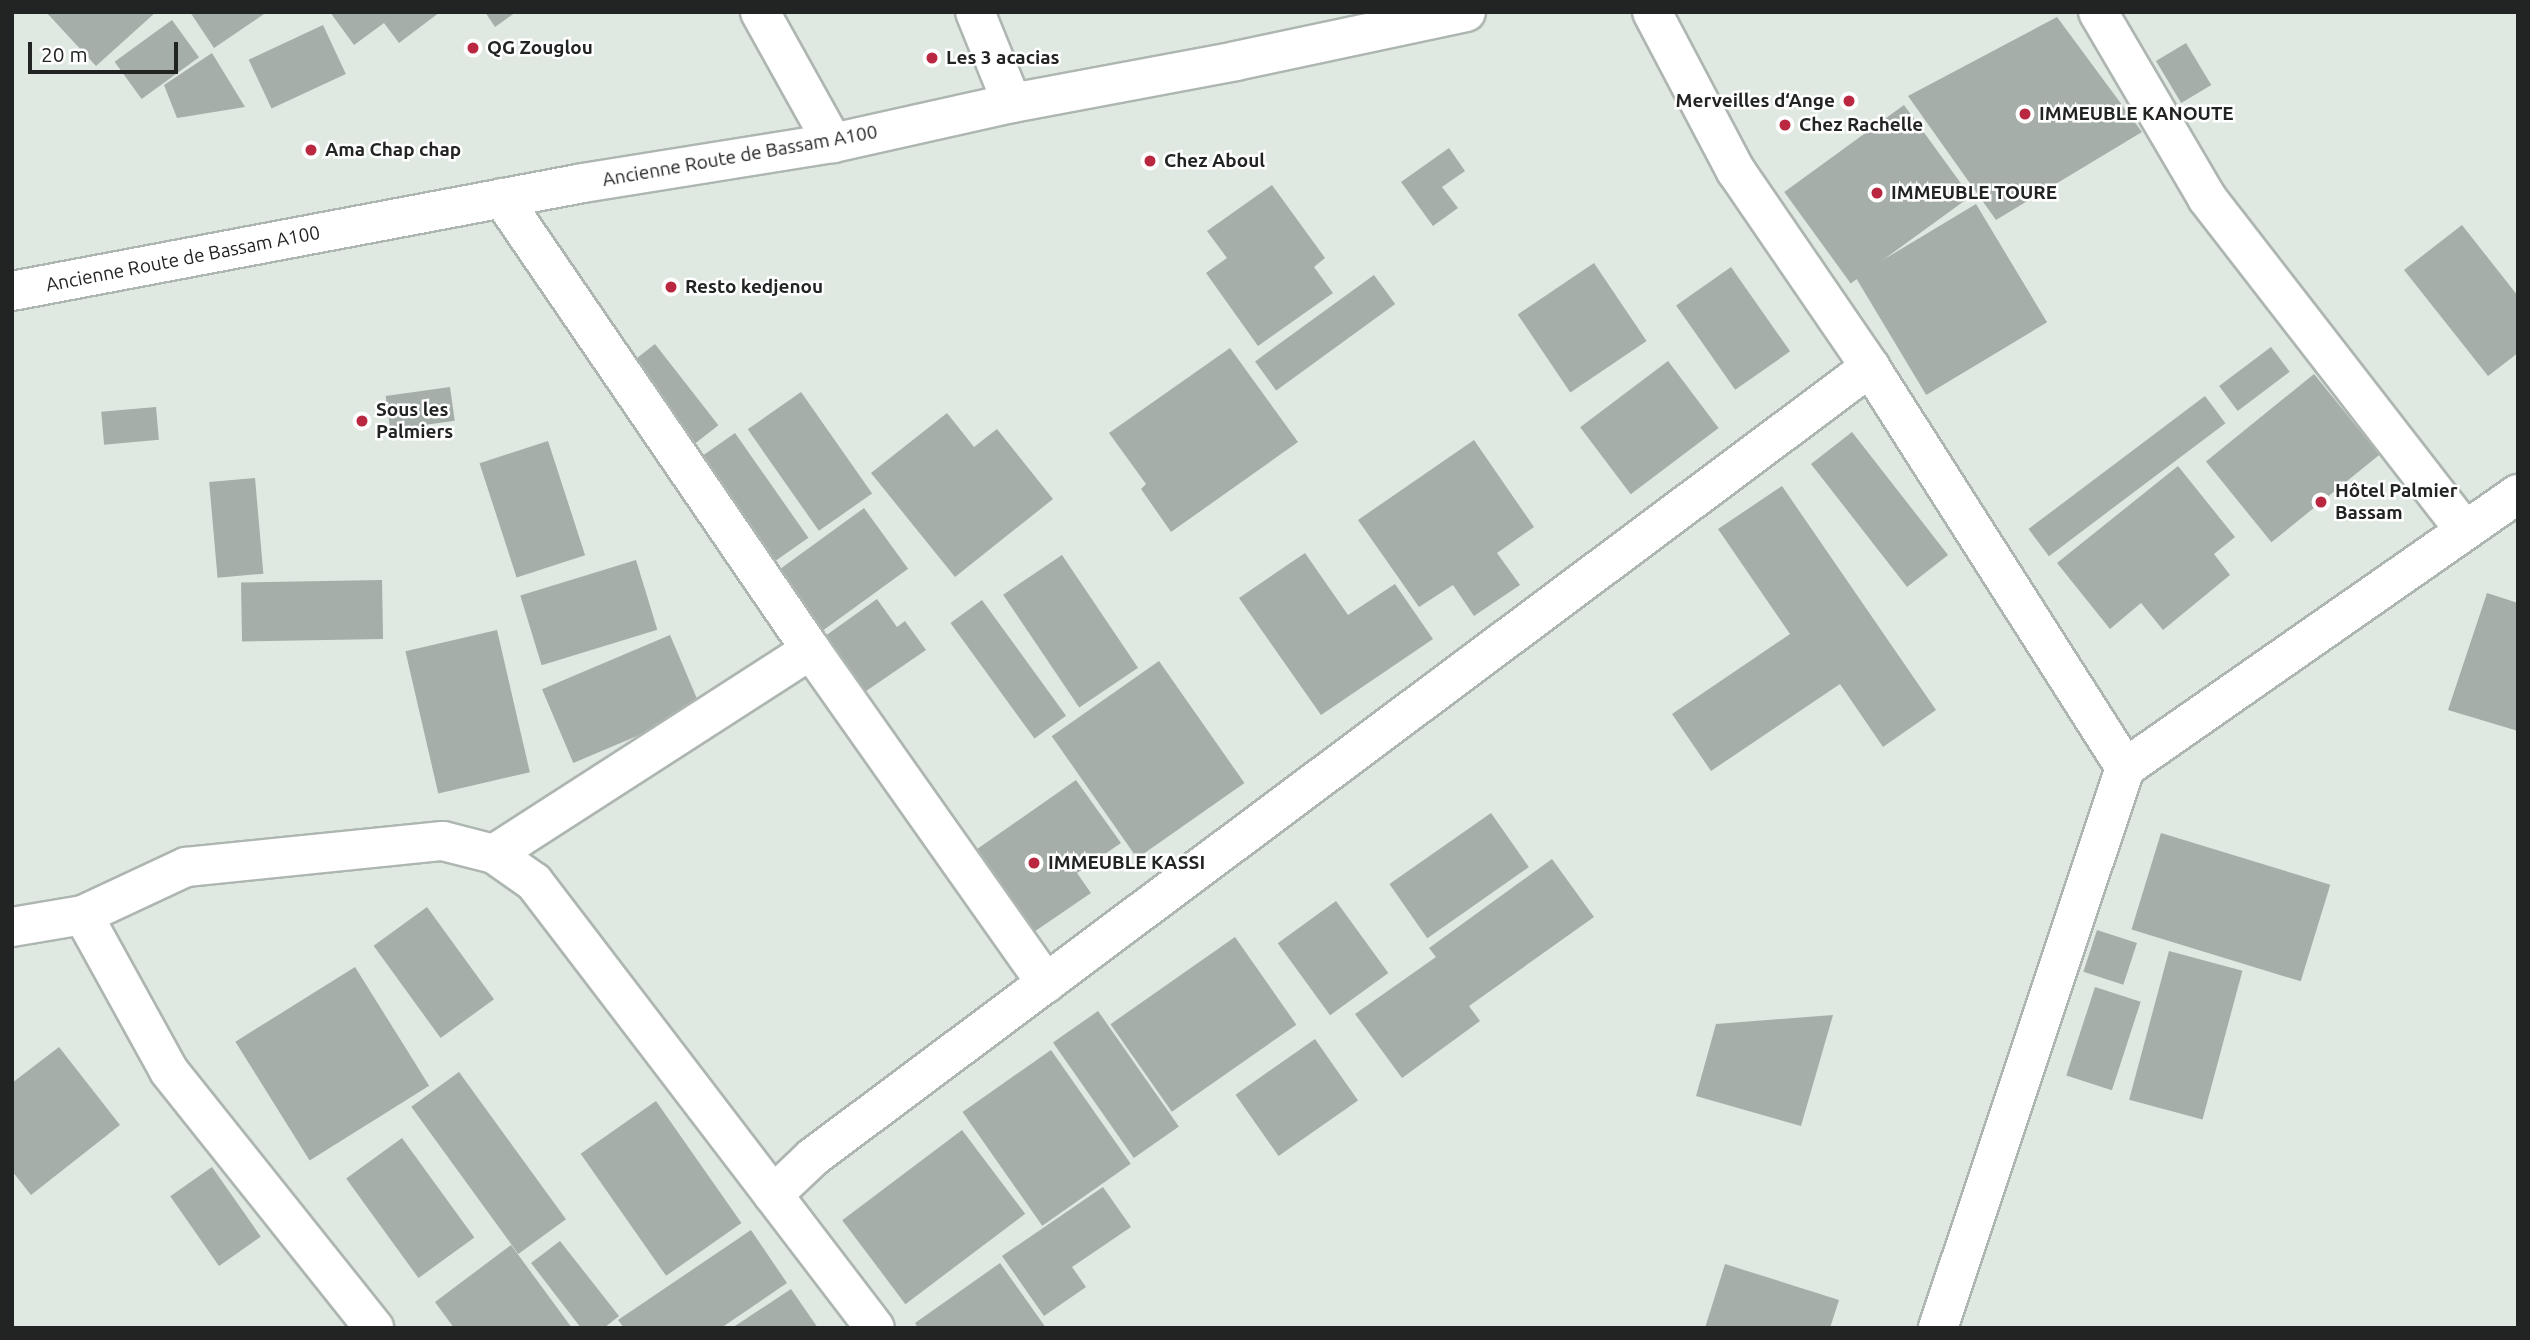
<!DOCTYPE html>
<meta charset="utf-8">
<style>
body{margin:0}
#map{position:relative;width:2530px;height:1340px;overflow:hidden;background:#dfe8e1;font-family:Ubuntu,sans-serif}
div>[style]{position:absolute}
.building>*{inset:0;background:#a5aea8;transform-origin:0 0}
.roads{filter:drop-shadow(2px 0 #adb6b0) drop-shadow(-2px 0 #adb6b0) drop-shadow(0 2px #adb6b0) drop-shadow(0 -2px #adb6b0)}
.minor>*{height:38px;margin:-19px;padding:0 19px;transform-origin:19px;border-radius:19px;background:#fff}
.major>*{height:38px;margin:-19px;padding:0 19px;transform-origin:19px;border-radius:19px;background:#fff}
.dots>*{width:19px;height:19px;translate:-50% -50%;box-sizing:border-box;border:4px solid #fff;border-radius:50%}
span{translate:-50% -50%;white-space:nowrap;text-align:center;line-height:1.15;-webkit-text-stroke:5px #fff;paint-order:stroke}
.poi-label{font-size:19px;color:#212422;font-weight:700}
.left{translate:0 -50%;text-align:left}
.right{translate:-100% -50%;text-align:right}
.street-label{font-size:19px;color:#212422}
.frame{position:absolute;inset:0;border:14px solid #212422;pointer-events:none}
.scale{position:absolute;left:28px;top:42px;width:150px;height:32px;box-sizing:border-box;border:4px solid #212422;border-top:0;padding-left:9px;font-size:21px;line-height:24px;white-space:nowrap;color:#212422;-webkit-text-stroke:5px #fff;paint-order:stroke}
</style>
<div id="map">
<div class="building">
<i style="clip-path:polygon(46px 12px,156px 12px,96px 66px)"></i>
<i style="clip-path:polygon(190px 12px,267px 12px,214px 48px)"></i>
<i style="clip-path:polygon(330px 12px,440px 12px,399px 43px,384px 23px,354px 45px)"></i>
<i style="clip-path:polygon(485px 12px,516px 12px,495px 27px)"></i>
<i style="clip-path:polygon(2057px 17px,2142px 132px,1996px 220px,1908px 96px)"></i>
<i style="left:172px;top:20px;width:46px;height:71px;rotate:54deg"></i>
<i style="left:323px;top:25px;width:54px;height:82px;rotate:65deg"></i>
<i style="left:2186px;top:43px;width:49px;height:35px;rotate:59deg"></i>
<i style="clip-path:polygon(212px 53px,245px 107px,177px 118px,164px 85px)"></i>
<i style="left:1904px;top:105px;width:113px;height:148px;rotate:54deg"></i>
<i style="clip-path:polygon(1449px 148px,1465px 171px,1442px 187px,1458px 208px,1433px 226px,1401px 182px)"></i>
<i style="clip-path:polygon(1272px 185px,1325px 258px,1314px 267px,1333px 293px,1258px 346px,1206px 273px,1227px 258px,1207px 231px)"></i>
<i style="left:1976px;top:204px;width:138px;height:141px;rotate:59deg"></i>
<i style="clip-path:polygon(2462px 225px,2518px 296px,2518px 353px,2488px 376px,2404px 270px)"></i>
<i style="left:1594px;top:263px;width:94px;height:92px;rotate:56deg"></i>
<i style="left:1731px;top:267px;width:103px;height:67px;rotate:55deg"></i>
<i style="left:1374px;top:275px;width:36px;height:147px;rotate:54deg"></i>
<i style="left:655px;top:344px;width:103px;height:35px;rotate:52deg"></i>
<i style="left:2271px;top:347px;width:31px;height:65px;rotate:53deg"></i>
<i style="clip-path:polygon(1230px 348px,1298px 442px,1171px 532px,1141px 489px,1146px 484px,1109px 433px)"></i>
<i style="left:1668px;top:361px;width:84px;height:110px;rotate:53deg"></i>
<i style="left:2314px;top:374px;width:104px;height:139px;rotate:51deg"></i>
<i style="left:450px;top:387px;width:34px;height:65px;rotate:82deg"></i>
<i style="left:801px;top:392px;width:124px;height:65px;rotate:55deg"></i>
<i style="left:2205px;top:396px;width:34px;height:221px;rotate:53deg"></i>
<i style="left:156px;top:407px;width:33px;height:55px;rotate:85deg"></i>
<i style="clip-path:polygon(947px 413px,974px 447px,997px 429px,1053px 499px,955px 577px,871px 473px)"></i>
<i style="left:1852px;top:432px;width:156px;height:52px;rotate:52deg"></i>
<i style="left:735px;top:433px;width:128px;height:54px;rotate:55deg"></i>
<i style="clip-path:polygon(1474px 440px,1534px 527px,1497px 553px,1520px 585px,1474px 616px,1453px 585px,1419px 607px,1358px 520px)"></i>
<i style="left:548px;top:441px;width:120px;height:72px;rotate:72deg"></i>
<i style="clip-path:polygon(2178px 466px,2235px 537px,2214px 554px,2230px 575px,2163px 630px,2141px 603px,2110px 629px,2057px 563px)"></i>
<i style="left:255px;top:478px;width:96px;height:46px;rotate:85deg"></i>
<i style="clip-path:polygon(1782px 486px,1936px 710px,1883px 747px,1840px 684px,1711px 771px,1672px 714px,1790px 634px,1718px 529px)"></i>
<i style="left:864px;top:508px;width:75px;height:110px;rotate:54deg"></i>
<i style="clip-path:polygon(1305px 553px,1348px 615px,1395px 584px,1433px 639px,1321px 715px,1239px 598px)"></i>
<i style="left:1062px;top:555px;width:136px;height:71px;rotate:56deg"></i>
<i style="left:636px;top:560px;width:73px;height:121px;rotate:73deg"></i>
<i style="left:382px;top:580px;width:59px;height:141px;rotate:89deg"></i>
<i style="clip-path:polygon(2487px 593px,2518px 603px,2518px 731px,2448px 710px)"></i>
<i style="clip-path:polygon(877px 599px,897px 627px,905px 621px,926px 650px,853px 700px,814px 644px)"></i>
<i style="left:982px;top:600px;width:143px;height:39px;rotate:54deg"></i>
<i style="left:497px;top:630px;width:146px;height:94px;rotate:77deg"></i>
<i style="left:670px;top:635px;width:80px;height:139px;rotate:67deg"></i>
<i style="left:1159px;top:661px;width:149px;height:131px;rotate:55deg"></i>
<i style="clip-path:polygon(1076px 780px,1121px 843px,1077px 873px,1091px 893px,1028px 936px,970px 854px)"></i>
<i style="left:1491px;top:813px;width:66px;height:124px;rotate:55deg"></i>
<i style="left:2161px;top:833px;width:177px;height:101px;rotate:17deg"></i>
<i style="clip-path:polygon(1552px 859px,1594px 917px,1469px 1006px,1480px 1021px,1402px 1078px,1355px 1014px,1436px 957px,1429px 948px)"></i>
<i style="left:1336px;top:901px;width:89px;height:72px;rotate:54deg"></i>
<i style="left:427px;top:907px;width:114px;height:66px;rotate:54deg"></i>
<i style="left:2097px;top:930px;width:42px;height:44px;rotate:18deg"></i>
<i style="left:1235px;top:937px;width:107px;height:152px;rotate:55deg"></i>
<i style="left:2169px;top:951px;width:76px;height:154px;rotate:15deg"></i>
<i style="left:355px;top:967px;width:140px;height:141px;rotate:58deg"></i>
<i style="left:2095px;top:987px;width:48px;height:93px;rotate:18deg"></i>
<i style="left:1098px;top:1011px;width:141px;height:55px;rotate:55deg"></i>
<i style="clip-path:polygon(1833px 1015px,1801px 1126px,1696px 1096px,1716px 1024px)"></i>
<i style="left:1315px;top:1039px;width:75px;height:97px;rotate:55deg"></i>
<i style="clip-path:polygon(59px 1047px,120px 1125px,31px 1195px,12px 1171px,12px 1083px)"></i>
<i style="left:1051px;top:1050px;width:139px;height:108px;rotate:55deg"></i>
<i style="left:459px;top:1072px;width:182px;height:59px;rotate:54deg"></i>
<i style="left:656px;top:1101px;width:149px;height:92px;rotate:55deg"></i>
<i style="left:962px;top:1130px;width:105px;height:150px;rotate:53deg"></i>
<i style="left:402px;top:1138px;width:123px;height:69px;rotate:54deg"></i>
<i style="left:212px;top:1167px;width:85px;height:51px;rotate:55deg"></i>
<i style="clip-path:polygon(1103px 1187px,1131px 1227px,1072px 1267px,1086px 1287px,1044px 1316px,1002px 1256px)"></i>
<i style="clip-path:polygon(751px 1230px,787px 1283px,721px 1328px,624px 1328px,618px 1320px)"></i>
<i style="clip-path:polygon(560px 1241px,619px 1316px,604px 1328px,581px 1328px,531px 1263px)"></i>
<i style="clip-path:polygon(511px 1245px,572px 1328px,454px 1328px,435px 1302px)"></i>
<i style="clip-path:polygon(1000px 1263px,1046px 1328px,918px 1328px,915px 1323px)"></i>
<i style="clip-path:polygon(1725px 1264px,1839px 1300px,1830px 1328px,1705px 1328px)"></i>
<i style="clip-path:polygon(791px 1289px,818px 1328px,732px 1328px)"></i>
</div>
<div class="roads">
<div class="minor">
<i style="left:760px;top:12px;width:150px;rotate:60.9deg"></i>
<i style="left:975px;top:12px;width:98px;rotate:67.9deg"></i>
<i style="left:1652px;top:12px;width:180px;rotate:62.2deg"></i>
<i style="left:1736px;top:171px;width:237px;rotate:55.6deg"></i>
<i style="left:1870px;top:367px;width:475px;rotate:57.5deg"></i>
<i style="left:2098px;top:12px;width:216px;rotate:59.6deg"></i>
<i style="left:2207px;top:198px;width:419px;rotate:52.2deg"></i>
<i style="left:502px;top:198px;width:548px;rotate:55.64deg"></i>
<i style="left:811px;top:650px;width:408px;rotate:54.8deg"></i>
<i style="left:494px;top:854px;width:377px;rotate:-32.8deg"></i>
<i style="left:83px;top:915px;width:178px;rotate:61.1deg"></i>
<i style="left:169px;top:1071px;width:329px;rotate:51.4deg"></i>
<i style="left:12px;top:927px;width:72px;rotate:-9.6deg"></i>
<i style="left:83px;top:915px;width:114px;rotate:-25deg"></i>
<i style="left:186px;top:867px;width:258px;rotate:-5.8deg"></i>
<i style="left:443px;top:841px;width:53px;rotate:14.3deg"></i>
<i style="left:494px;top:854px;width:49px;rotate:35deg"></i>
<i style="left:534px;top:882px;width:561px;rotate:52.6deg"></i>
<i style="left:773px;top:1195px;width:55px;rotate:-43.5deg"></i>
<i style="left:813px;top:1157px;width:1320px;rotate:-36.77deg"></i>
<i style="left:1938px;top:1328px;width:590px;rotate:-71.53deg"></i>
<i style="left:2125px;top:768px;width:479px;rotate:-34.9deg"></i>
</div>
<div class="major">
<i style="left:12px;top:291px;width:581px;rotate:-10.71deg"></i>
<i style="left:583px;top:183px;width:253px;rotate:-9.1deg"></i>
<i style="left:833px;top:143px;width:183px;rotate:-12.6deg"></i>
<i style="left:1012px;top:103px;width:228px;rotate:-10.6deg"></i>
<i style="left:1236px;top:61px;width:235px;rotate:-12deg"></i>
</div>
</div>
<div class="dots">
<i style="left:473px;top:48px;background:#b92840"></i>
<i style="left:932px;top:58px;background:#b92840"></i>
<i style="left:1849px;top:101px;background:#b92840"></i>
<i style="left:2025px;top:114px;background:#b92840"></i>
<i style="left:1785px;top:125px;background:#b92840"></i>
<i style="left:311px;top:150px;background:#b92840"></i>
<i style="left:1150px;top:161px;background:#b92840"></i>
<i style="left:1877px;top:193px;background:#b92840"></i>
<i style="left:671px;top:287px;background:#b92840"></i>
<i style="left:362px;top:421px;background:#b92840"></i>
<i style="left:2321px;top:502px;background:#b92840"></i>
<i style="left:1034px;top:863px;background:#b92840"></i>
</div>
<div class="poi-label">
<span class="left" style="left:487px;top:48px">QG Zouglou</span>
<span class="left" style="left:946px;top:58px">Les 3 acacias</span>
<span class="right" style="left:1835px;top:101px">Merveilles d‘Ange</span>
<span class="left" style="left:2039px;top:114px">IMMEUBLE KANOUTE</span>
<span class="left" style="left:1799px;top:125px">Chez Rachelle</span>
<span class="left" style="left:325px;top:150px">Ama Chap chap</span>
<span class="left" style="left:1164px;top:161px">Chez Aboul</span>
<span class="left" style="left:1891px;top:193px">IMMEUBLE TOURE</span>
<span class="left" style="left:685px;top:287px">Resto kedjenou</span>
<span class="left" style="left:376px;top:421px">Sous les<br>Palmiers</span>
<span class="left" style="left:2335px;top:502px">Hôtel Palmier<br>Bassam</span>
<span class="left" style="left:1048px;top:863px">IMMEUBLE KASSI</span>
</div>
<div class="street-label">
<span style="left:740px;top:156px;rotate:-10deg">Ancienne Route de Bassam A100</span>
<span style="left:183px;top:259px;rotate:-11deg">Ancienne Route de Bassam A100</span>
</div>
<div class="frame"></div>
<div class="scale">20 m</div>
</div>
